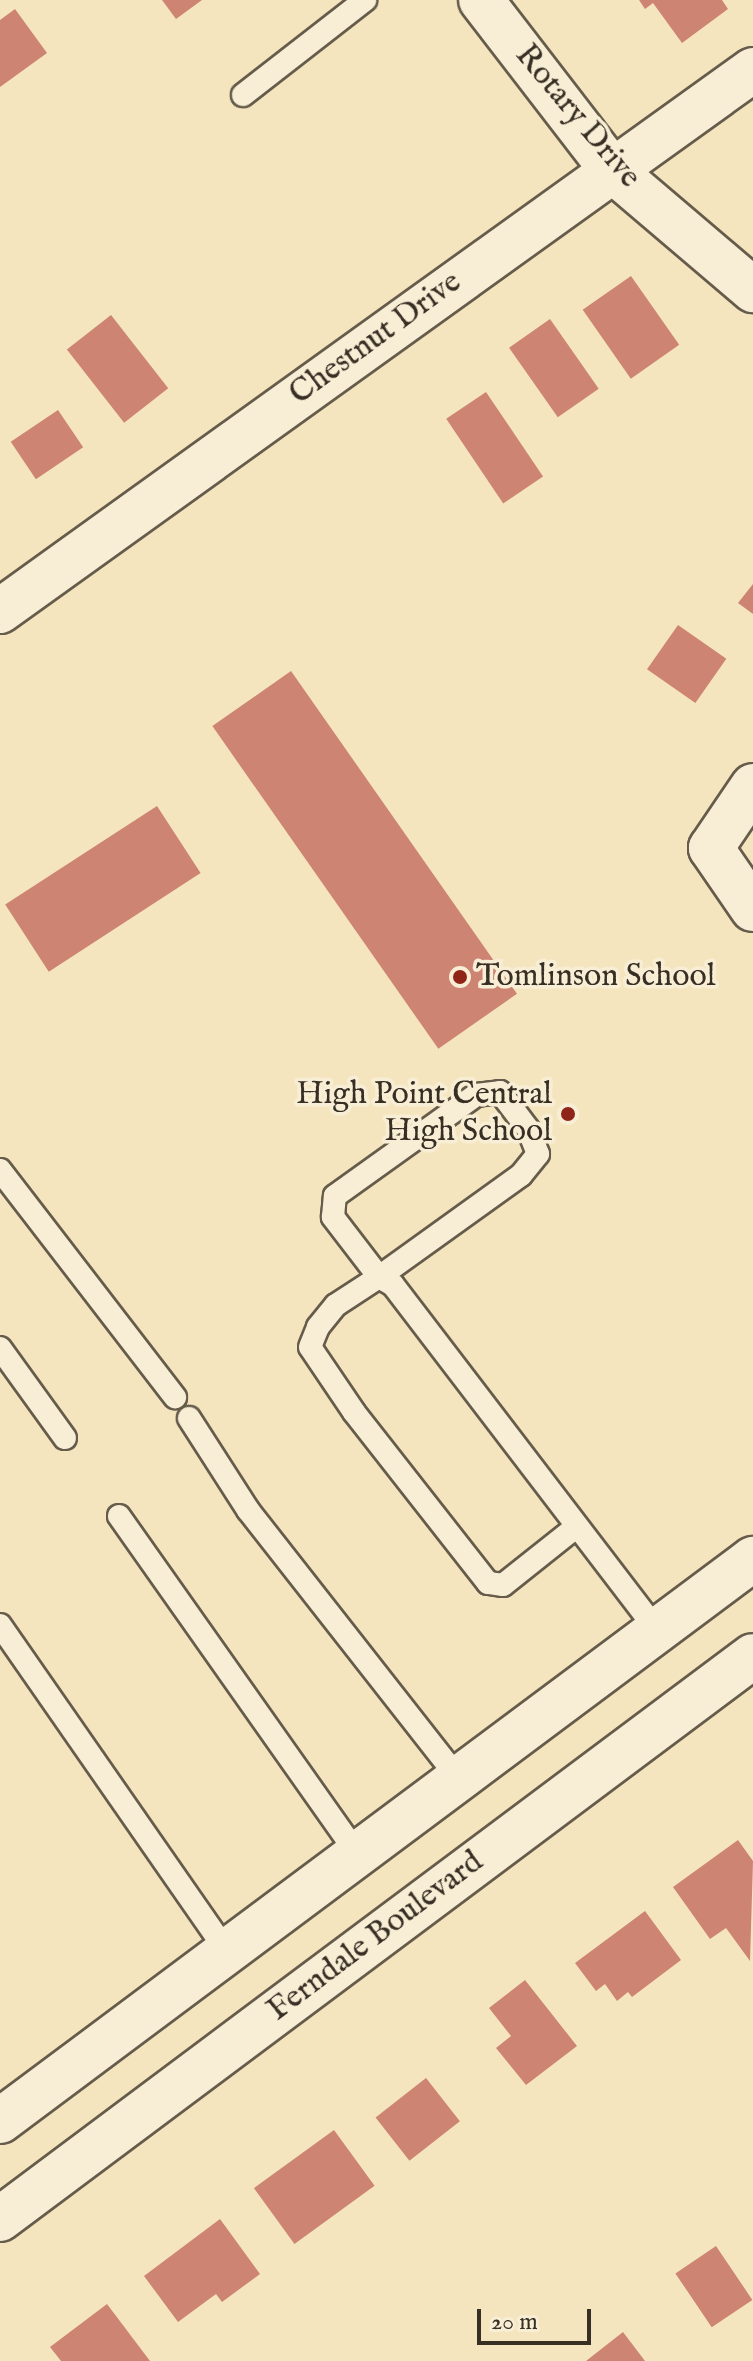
<!DOCTYPE html>
<style>
body{margin:0}
#map{position:relative;width:753px;height:2361px;overflow:hidden;background:#f5e5bf;font-family:"IM FELL English",serif}
div>[style]{position:absolute}
.building>*{inset:0;background:#cd8473;transform-origin:0 0}
.roads{filter:drop-shadow(2px 0 #665c4b) drop-shadow(-2px 0 #665c4b) drop-shadow(0 2px #665c4b) drop-shadow(0 -2px #665c4b)}
.service>*{height:22px;margin:-11px;padding:0 11px;transform-origin:11px;border-radius:11px;background:#f8eed5}
.minor>*{height:44px;margin:-22px;padding:0 22px;transform-origin:22px;border-radius:22px;background:#f8eed5}
.tertiary>*{height:44px;margin:-22px;padding:0 22px;transform-origin:22px;border-radius:22px;background:#f8eed5}
.dots>*{width:22px;height:22px;translate:-50% -50%;box-sizing:border-box;border:4px solid #f8eed5;border-radius:50%}
span{translate:-50% -50%;white-space:nowrap;text-align:center;line-height:1.15;-webkit-text-stroke:7px #f8eed5;paint-order:stroke}
.street-label{font-size:32px;color:#372e24}
.poi-label{font-size:32px;color:#372e24}
.left{translate:0 -50%;text-align:left}
.right{translate:-100% -50%;text-align:right}
.scale{position:absolute;left:477px;top:2309px;width:114px;height:36px;box-sizing:border-box;border:4px solid #372e24;border-top:0;padding-left:10px;font-size:24px;line-height:28px;white-space:nowrap;color:#372e24;-webkit-text-stroke:6px #f8eed5;paint-order:stroke}
</style>
<div id="map">
<div class="building">
<i style="clip-path:polygon(162px 0,202px 0,176px 19px)"></i>
<i style="clip-path:polygon(639px 0,722px 0,728px 9px,682px 43px,653px 3px,645px 9px)"></i>
<i style="clip-path:polygon(15px 9px,47px 53px,0 87px,0 20px)"></i>
<i style="left:631px;top:276px;width:84px;height:59px;rotate:55deg"></i>
<i style="left:111px;top:315px;width:93px;height:56px;rotate:52deg"></i>
<i style="left:550px;top:319px;width:85px;height:50px;rotate:55deg"></i>
<i style="left:486px;top:392px;width:102px;height:48px;rotate:56deg"></i>
<i style="left:58px;top:410px;width:45px;height:57px;rotate:56deg"></i>
<i style="clip-path:polygon(753px 584px,753px 614px,738px 603px)"></i>
<i style="left:678px;top:625px;width:59px;height:54px;rotate:35deg"></i>
<i style="left:291px;top:671px;width:394px;height:96px;rotate:55deg"></i>
<i style="left:157px;top:806px;width:80px;height:181px;rotate:57deg"></i>
<i style="clip-path:polygon(738px 1840px,753px 1861px,750px 1961px,726px 1928px,710px 1939px,673px 1887px)"></i>
<i style="clip-path:polygon(645px 1911px,681px 1960px,632px 1997px,628px 1992px,617px 2001px,605px 1984px,596px 1991px,575px 1963px)"></i>
<i style="clip-path:polygon(525px 1980px,577px 2046px,526px 2085px,496px 2048px,511px 2036px,489px 2008px)"></i>
<i style="left:426px;top:2078px;width:55px;height:64px;rotate:52deg"></i>
<i style="left:334px;top:2130px;width:69px;height:99px;rotate:54deg"></i>
<i style="clip-path:polygon(220px 2219px,260px 2274px,222px 2302px,216px 2294px,178px 2322px,144px 2276px)"></i>
<i style="left:716px;top:2246px;width:65px;height:49px;rotate:56deg"></i>
<i style="clip-path:polygon(107px 2304px,150px 2361px,61px 2361px,50px 2347px)"></i>
<i style="clip-path:polygon(623px 2332px,645px 2361px,586px 2361px)"></i>
</div>
<div class="roads">
<div class="service">
<i style="left:243px;top:95px;width:155px;rotate:-37.9deg"></i>
<i style="left:500px;top:1092px;width:46px;rotate:52.9deg"></i>
<i style="left:528px;top:1129px;width:27px;rotate:68deg"></i>
<i style="left:538px;top:1154px;width:27px;rotate:129deg"></i>
<i style="left:521px;top:1175px;width:175px;rotate:144.3deg"></i>
<i style="left:379px;top:1277px;width:76px;rotate:-127.5deg"></i>
<i style="left:333px;top:1217px;width:21px;rotate:-85deg"></i>
<i style="left:335px;top:1196px;width:173px;rotate:-35.6deg"></i>
<i style="left:476px;top:1095px;width:24px;rotate:-7deg"></i>
<i style="left:0;top:1170px;width:287px;rotate:52.4deg"></i>
<i style="left:0;top:1348px;width:111px;rotate:54.2deg"></i>
<i style="left:189px;top:1418px;width:109px;rotate:57.3deg"></i>
<i style="left:248px;top:1510px;width:339px;rotate:51.9deg"></i>
<i style="left:119px;top:1516px;width:411px;rotate:54.8deg"></i>
<i style="left:576px;top:1527px;width:93px;rotate:141.5deg"></i>
<i style="left:503px;top:1585px;width:15px;rotate:-172deg"></i>
<i style="left:488px;top:1583px;width:217px;rotate:-128.1deg"></i>
<i style="left:354px;top:1412px;width:78px;rotate:-124.1deg"></i>
<i style="left:310px;top:1347px;width:22px;rotate:-68deg"></i>
<i style="left:318px;top:1327px;width:28px;rotate:-51deg"></i>
<i style="left:336px;top:1305px;width:51px;rotate:-33.1deg"></i>
<i style="left:379px;top:1277px;width:16px;rotate:30deg"></i>
<i style="left:393px;top:1285px;width:434px;rotate:52.6deg"></i>
<i style="left:0;top:1625px;width:394px;rotate:55.2deg"></i>
</div>
<div class="minor">
<i style="left:753px;top:786px;width:75px;rotate:124.1deg"></i>
<i style="left:711px;top:848px;width:74px;rotate:55.5deg"></i>
<i style="left:0;top:2121px;width:940px;rotate:-36.74deg"></i>
<i style="left:0;top:2219px;width:940px;rotate:-36.78deg"></i>
</div>
<div class="tertiary">
<i style="left:481px;top:0;width:213px;rotate:52.4deg"></i>
<i style="left:611px;top:169px;width:187px;rotate:40.4deg"></i>
<i style="left:0;top:611px;width:927px;rotate:-35.7deg"></i>
</div>
</div>
<div class="dots">
<i style="left:460px;top:977px;background:#8f2418"></i>
<i style="left:568px;top:1114px;background:#8f2418"></i>
</div>
<div class="street-label">
<span style="left:577px;top:117px;rotate:50deg">Rotary Drive</span>
<span style="left:376px;top:339px;rotate:-36deg">Chestnut Drive</span>
<span style="left:376px;top:1937px;rotate:-37deg">Ferndale Boulevard</span>
</div>
<div class="poi-label">
<span class="left" style="left:476px;top:977px">Tomlinson School</span>
<span class="right" style="left:552px;top:1114px">High Point Central<br>High School</span>
</div>
<div class="scale">20 m</div>
</div>
